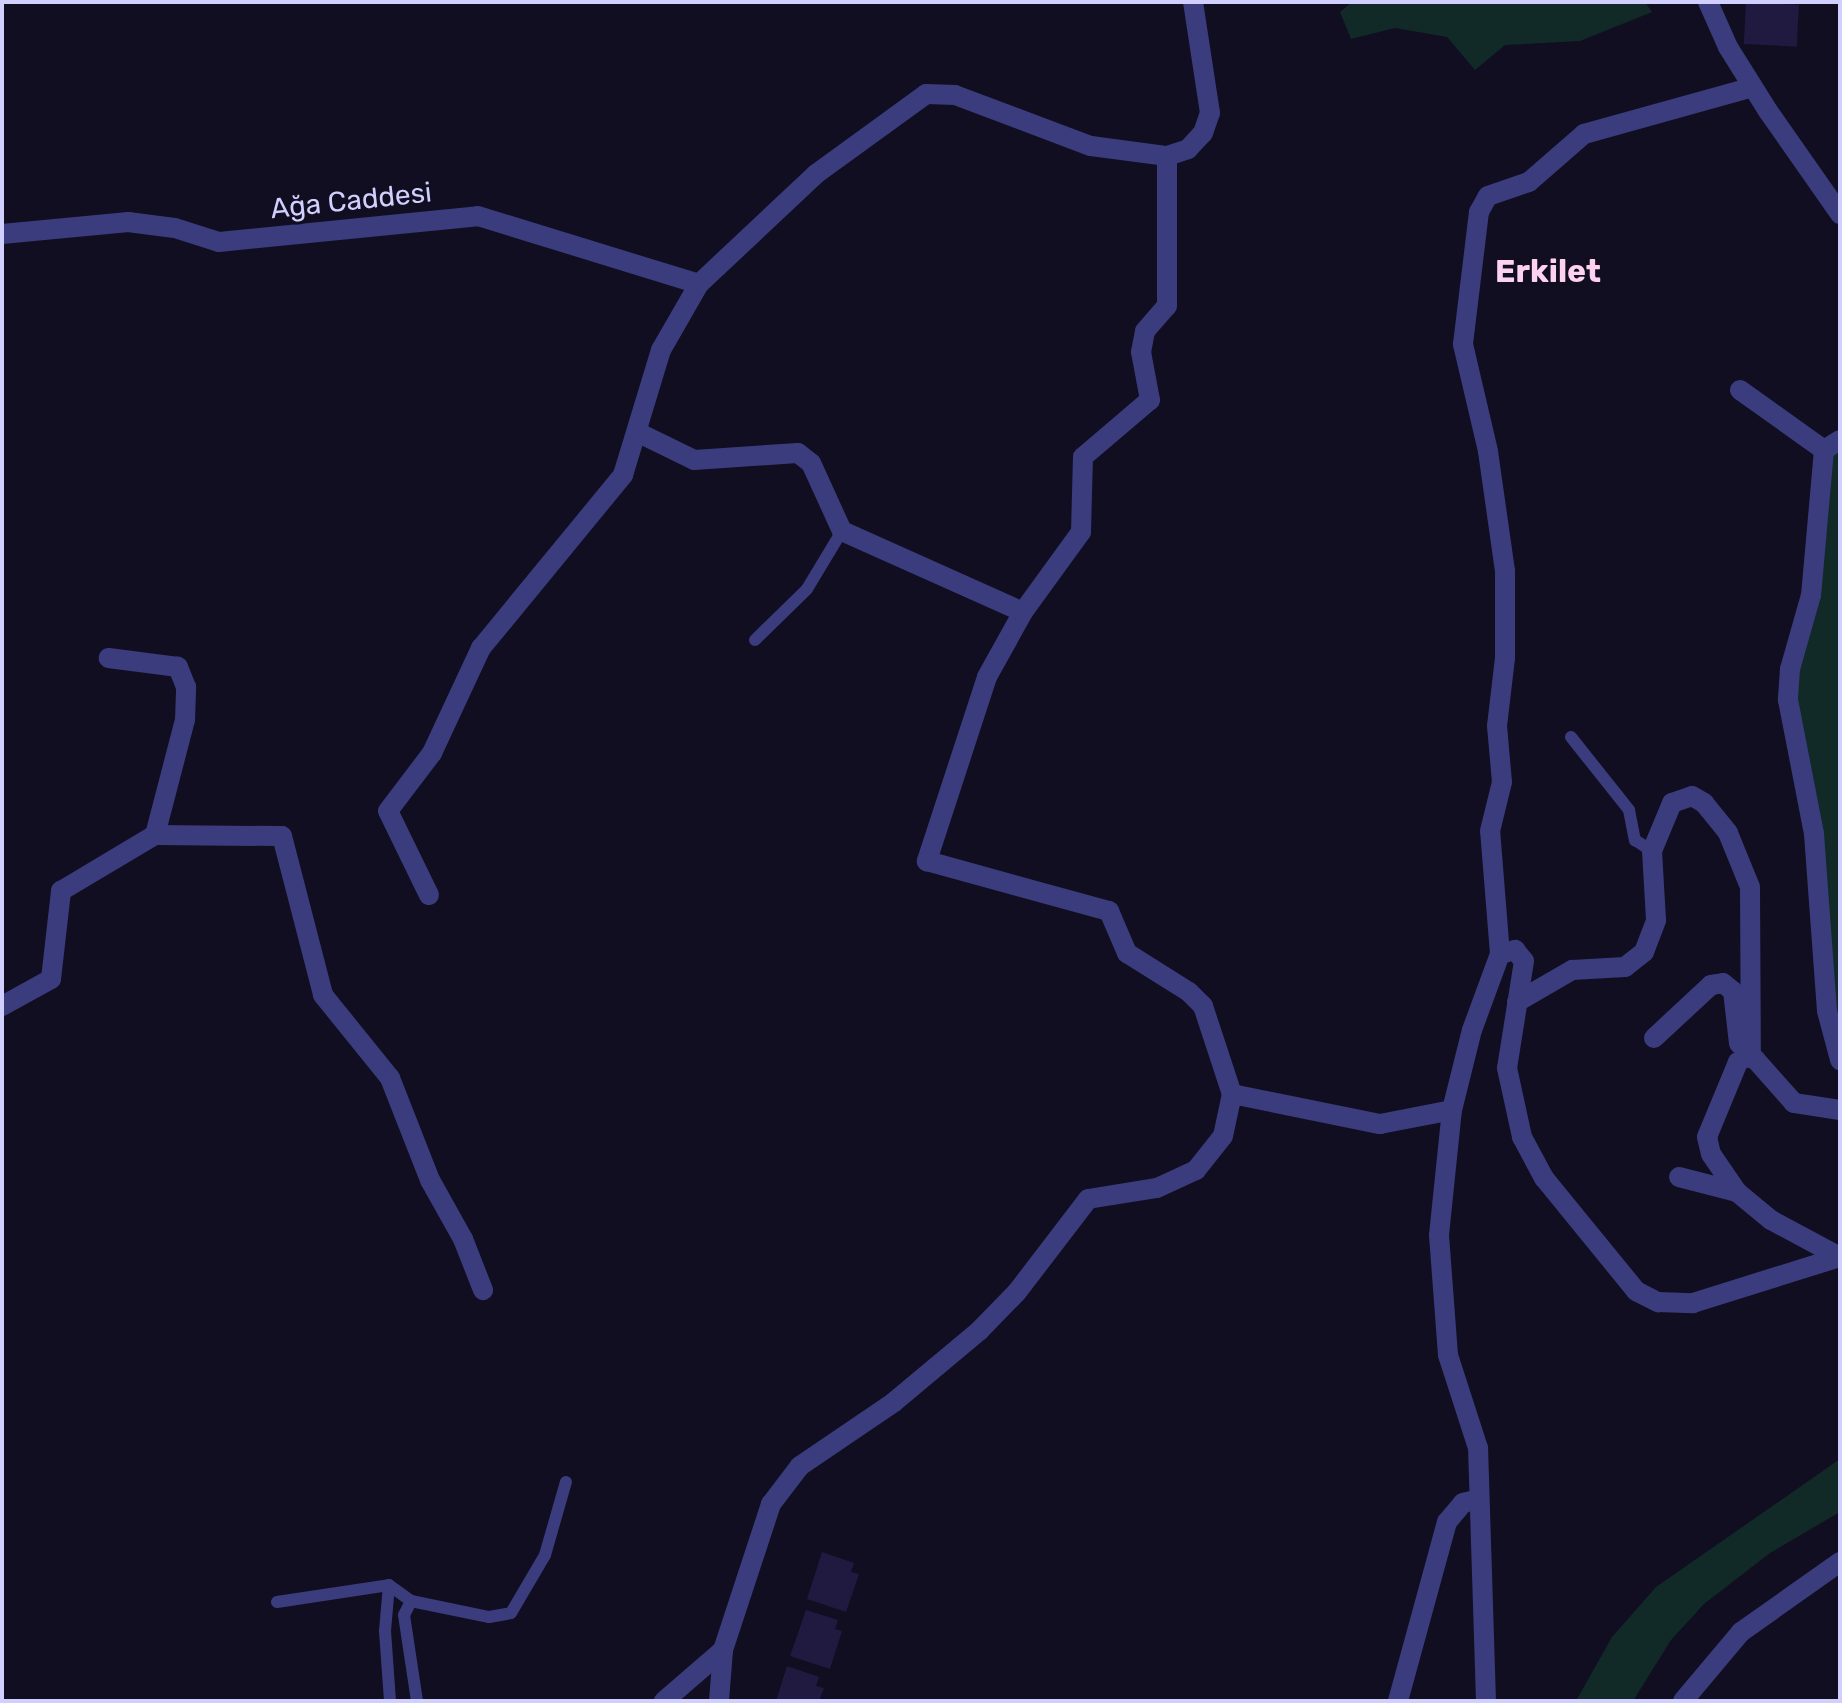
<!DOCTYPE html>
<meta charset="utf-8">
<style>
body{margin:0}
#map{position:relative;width:1842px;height:1703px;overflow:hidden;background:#100e20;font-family:Rubik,sans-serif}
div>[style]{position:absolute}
.green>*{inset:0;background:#112a27}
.building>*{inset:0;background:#201a40;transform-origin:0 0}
.service>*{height:12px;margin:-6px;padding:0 6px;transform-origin:6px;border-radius:6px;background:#3a3c7d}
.minor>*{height:20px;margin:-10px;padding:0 10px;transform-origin:10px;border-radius:10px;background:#3a3c7d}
.tertiary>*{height:20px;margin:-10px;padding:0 10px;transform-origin:10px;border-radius:10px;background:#3a3c7d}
span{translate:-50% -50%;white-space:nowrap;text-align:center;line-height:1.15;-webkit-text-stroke:6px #100e20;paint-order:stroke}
.street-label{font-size:28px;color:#d1cffd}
.quarter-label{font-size:32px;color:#fdd1f0;font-weight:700}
.frame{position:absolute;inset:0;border:4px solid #d1cffd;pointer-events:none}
</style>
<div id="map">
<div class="green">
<i style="clip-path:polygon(1352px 2px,1645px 2px,1652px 12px,1580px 41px,1505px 45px,1475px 70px,1447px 37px,1395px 28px,1351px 39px,1340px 12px)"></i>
<i style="clip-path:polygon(1840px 446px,1840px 1070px,1788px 719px,1824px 467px)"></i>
<i style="clip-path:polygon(1840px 1459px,1840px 1512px,1770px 1553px,1704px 1604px,1671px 1640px,1633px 1701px,1576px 1701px,1612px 1637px,1656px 1587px)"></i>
</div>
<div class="building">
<i style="left:1746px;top:2px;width:53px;height:42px;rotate:3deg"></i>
<i style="clip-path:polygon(822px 1552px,854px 1563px,851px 1572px,859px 1574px,846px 1612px,807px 1599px)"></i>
<i style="clip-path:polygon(806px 1610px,838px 1620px,835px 1629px,842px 1631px,830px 1669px,790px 1656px)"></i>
<i style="clip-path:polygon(787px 1666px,819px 1677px,816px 1686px,824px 1688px,819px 1701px,776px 1701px)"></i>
</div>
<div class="service">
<i style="left:755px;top:640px;width:73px;rotate:-44.4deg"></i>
<i style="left:807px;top:589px;width:68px;rotate:-58.9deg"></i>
<i style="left:1571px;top:737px;width:93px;rotate:51.5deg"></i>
<i style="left:1629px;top:810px;width:31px;rotate:79deg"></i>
<i style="left:1635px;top:840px;width:20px;rotate:33deg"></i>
<i style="left:389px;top:1585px;width:46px;rotate:95deg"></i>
<i style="left:385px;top:1631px;width:70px;rotate:85.9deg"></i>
<i style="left:277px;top:1602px;width:113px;rotate:-8.6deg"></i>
<i style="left:389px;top:1585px;width:27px;rotate:36deg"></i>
<i style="left:417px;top:1701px;width:87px;rotate:-98.6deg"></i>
<i style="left:404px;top:1615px;width:16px;rotate:-63deg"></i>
<i style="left:411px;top:1601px;width:80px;rotate:11.6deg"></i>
<i style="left:489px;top:1617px;width:22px;rotate:-10deg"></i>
<i style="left:511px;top:1613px;width:67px;rotate:-59.6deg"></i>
<i style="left:545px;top:1555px;width:76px;rotate:-74deg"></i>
</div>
<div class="minor">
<i style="left:1708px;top:2px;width:49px;rotate:66deg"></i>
<i style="left:1728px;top:47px;width:75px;rotate:58deg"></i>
<i style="left:1768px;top:111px;width:126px;rotate:55deg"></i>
<i style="left:2px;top:234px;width:127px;rotate:-5.4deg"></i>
<i style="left:128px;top:222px;width:47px;rotate:7.3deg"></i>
<i style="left:175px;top:228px;width:46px;rotate:17.7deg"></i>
<i style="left:219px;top:242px;width:260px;rotate:-5.7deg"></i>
<i style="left:478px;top:216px;width:231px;rotate:17.1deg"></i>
<i style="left:1740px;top:390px;width:103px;rotate:35.5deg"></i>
<i style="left:639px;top:433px;width:61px;rotate:26.1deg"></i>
<i style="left:694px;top:460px;width:104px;rotate:-3.9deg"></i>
<i style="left:798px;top:453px;width:16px;rotate:38deg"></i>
<i style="left:811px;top:463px;width:75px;rotate:65.5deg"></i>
<i style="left:842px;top:531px;width:198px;rotate:24.1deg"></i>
<i style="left:1023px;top:612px;width:74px;rotate:119deg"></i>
<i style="left:987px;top:677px;width:194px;rotate:108.1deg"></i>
<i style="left:927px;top:861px;width:189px;rotate:15.4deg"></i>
<i style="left:1109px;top:911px;width:46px;rotate:66.8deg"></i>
<i style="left:1127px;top:953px;width:73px;rotate:32.2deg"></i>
<i style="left:1189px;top:992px;width:20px;rotate:45deg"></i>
<i style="left:1203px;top:1006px;width:93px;rotate:71.8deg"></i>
<i style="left:1232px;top:1094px;width:151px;rotate:11.5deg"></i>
<i style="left:1380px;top:1124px;width:73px;rotate:-11deg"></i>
<i style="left:1840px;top:440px;width:19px;rotate:148deg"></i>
<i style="left:1824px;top:450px;width:146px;rotate:95.1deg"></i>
<i style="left:1811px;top:595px;width:77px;rotate:105.8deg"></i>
<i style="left:1790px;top:669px;width:31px;rotate:94deg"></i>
<i style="left:1788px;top:700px;width:136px;rotate:79deg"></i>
<i style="left:1814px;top:834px;width:177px;rotate:85.8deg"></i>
<i style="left:1827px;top:1011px;width:51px;rotate:75.1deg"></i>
<i style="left:1023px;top:612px;width:99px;rotate:-54.1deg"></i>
<i style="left:1081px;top:532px;width:75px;rotate:-88.5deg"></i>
<i style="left:1083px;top:457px;width:88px;rotate:-40.4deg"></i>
<i style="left:1150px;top:400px;width:49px;rotate:-100.6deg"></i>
<i style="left:1141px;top:352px;width:21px;rotate:-79deg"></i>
<i style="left:1145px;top:331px;width:33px;rotate:-49deg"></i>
<i style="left:1167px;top:306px;width:150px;rotate:-90deg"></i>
<i style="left:155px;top:835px;width:127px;rotate:0.5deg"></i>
<i style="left:282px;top:836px;width:164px;rotate:75.5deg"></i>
<i style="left:323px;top:995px;width:107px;rotate:51.1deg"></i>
<i style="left:390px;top:1078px;width:110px;rotate:68.6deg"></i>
<i style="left:430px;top:1180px;width:68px;rotate:60.8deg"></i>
<i style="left:463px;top:1239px;width:55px;rotate:68.6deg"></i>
<i style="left:429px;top:895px;width:93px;rotate:-116deg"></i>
<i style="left:388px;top:811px;width:73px;rotate:-52.8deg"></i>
<i style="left:432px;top:753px;width:116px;rotate:-65deg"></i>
<i style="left:481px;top:648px;width:224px;rotate:-50.6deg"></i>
<i style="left:623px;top:475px;width:131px;rotate:-73.1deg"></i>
<i style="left:661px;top:350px;width:76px;rotate:-60.1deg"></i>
<i style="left:699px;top:284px;width:161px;rotate:-43.2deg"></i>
<i style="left:816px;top:174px;width:136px;rotate:-36deg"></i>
<i style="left:926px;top:94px;width:29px;rotate:2deg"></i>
<i style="left:955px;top:95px;width:145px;rotate:20.6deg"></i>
<i style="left:1091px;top:146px;width:77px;rotate:7.5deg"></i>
<i style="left:1167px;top:156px;width:22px;rotate:-18deg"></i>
<i style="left:1188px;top:149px;width:22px;rotate:-47deg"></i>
<i style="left:1203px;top:133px;width:21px;rotate:-71deg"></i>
<i style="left:1210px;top:113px;width:112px;rotate:-98.7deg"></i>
<i style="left:1500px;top:954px;width:16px;rotate:-15deg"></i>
<i style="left:1515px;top:950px;width:14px;rotate:51deg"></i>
<i style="left:1524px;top:961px;width:108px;rotate:99deg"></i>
<i style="left:1507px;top:1068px;width:71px;rotate:77.7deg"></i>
<i style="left:1522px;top:1137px;width:47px;rotate:61.8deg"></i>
<i style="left:1544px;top:1178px;width:146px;rotate:50.8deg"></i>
<i style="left:1636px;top:1291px;width:25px;rotate:27deg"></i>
<i style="left:1658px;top:1302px;width:35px;rotate:2deg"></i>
<i style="left:1693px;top:1303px;width:154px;rotate:-17.4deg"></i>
<i style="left:1517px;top:1002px;width:64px;rotate:-30.2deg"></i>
<i style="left:1572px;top:970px;width:53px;rotate:-3.2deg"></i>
<i style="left:1625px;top:967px;width:24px;rotate:-38deg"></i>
<i style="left:1644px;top:952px;width:34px;rotate:-69deg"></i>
<i style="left:1656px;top:920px;width:69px;rotate:-93.3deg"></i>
<i style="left:1652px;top:851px;width:52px;rotate:-67.4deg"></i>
<i style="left:1672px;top:803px;width:21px;rotate:-19deg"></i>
<i style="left:1692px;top:796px;width:14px;rotate:30deg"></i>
<i style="left:1704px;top:803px;width:38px;rotate:51deg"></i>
<i style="left:1728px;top:833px;width:58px;rotate:67.8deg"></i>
<i style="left:1750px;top:887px;width:170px;rotate:89.7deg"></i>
<i style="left:2px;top:1006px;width:56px;rotate:-28.9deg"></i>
<i style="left:51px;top:979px;width:89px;rotate:-83.5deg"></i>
<i style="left:61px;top:891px;width:109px;rotate:-30.8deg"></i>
<i style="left:155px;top:835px;width:119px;rotate:-75.4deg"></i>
<i style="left:185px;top:720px;width:33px;rotate:-88deg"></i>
<i style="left:186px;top:687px;width:22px;rotate:-112deg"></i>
<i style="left:178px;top:667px;width:70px;rotate:-172.6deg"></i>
<i style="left:1654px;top:1038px;width:78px;rotate:-42.9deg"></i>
<i style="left:1711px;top:985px;width:12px;rotate:-9deg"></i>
<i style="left:1723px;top:983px;width:13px;rotate:39deg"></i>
<i style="left:1733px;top:991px;width:53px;rotate:83.5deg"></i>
<i style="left:1840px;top:1110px;width:47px;rotate:-171.3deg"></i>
<i style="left:1794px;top:1103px;width:59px;rotate:-131.6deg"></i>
<i style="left:1755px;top:1059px;width:10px;rotate:-169deg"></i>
<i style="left:1745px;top:1057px;width:9px;rotate:144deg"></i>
<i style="left:1738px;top:1062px;width:81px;rotate:112.5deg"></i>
<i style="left:1707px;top:1137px;width:17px;rotate:77deg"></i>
<i style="left:1711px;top:1154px;width:46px;rotate:55.6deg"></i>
<i style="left:1737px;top:1192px;width:44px;rotate:39.5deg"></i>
<i style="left:1771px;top:1220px;width:78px;rotate:28.2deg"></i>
<i style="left:1679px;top:1177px;width:60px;rotate:14.5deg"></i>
<i style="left:664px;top:1701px;width:78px;rotate:-40.8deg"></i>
<i style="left:723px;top:1650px;width:154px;rotate:-71.8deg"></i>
<i style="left:771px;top:1504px;width:48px;rotate:-52.7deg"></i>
<i style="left:800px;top:1466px;width:114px;rotate:-34.2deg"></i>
<i style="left:894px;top:1402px;width:111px;rotate:-39.9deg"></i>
<i style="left:979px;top:1331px;width:54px;rotate:-45.7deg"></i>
<i style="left:1017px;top:1292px;width:117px;rotate:-52.6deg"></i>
<i style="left:1088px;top:1199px;width:70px;rotate:-9.1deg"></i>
<i style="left:1157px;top:1188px;width:43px;rotate:-24.8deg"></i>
<i style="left:1196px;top:1170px;width:43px;rotate:-51.5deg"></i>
<i style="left:1223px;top:1136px;width:43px;rotate:-77.9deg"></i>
<i style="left:719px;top:1701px;width:51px;rotate:-85.5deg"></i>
<i style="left:1398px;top:1701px;width:186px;rotate:-74.7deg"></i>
<i style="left:1447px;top:1522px;width:25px;rotate:-50deg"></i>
<i style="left:1463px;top:1503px;width:16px;rotate:-14deg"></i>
<i style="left:1486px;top:1701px;width:253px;rotate:-91.8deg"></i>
<i style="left:1478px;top:1448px;width:98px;rotate:-107.9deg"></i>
<i style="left:1448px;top:1355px;width:120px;rotate:-94.3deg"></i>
<i style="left:1439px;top:1235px;width:126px;rotate:-84.1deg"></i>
<i style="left:1452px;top:1110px;width:82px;rotate:-76deg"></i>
<i style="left:1472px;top:1030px;width:81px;rotate:-69.8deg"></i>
<i style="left:1500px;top:954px;width:123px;rotate:-94.6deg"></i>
<i style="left:1490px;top:831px;width:50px;rotate:-76.2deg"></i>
<i style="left:1502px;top:782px;width:56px;rotate:-95.1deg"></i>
<i style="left:1497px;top:726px;width:68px;rotate:-83.3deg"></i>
<i style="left:1505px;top:658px;width:87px;rotate:-90deg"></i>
<i style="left:1505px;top:571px;width:121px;rotate:-98.1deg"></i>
<i style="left:1488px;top:451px;width:110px;rotate:-103.2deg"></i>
<i style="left:1463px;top:344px;width:133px;rotate:-83.1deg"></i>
<i style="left:1479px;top:212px;width:18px;rotate:-61deg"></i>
<i style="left:1488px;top:196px;width:43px;rotate:-18.9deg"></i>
<i style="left:1529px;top:182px;width:73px;rotate:-41.1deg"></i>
<i style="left:1584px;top:134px;width:175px;rotate:-15.5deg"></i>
</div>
<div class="tertiary">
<i style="left:1683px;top:1701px;width:90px;rotate:-50deg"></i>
<i style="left:1741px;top:1632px;width:121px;rotate:-35.3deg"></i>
</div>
<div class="street-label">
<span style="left:351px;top:201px;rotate:-6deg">Ağa Caddesi</span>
</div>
<div class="quarter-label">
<span style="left:1548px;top:271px">Erkilet</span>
</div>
<div class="frame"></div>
</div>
